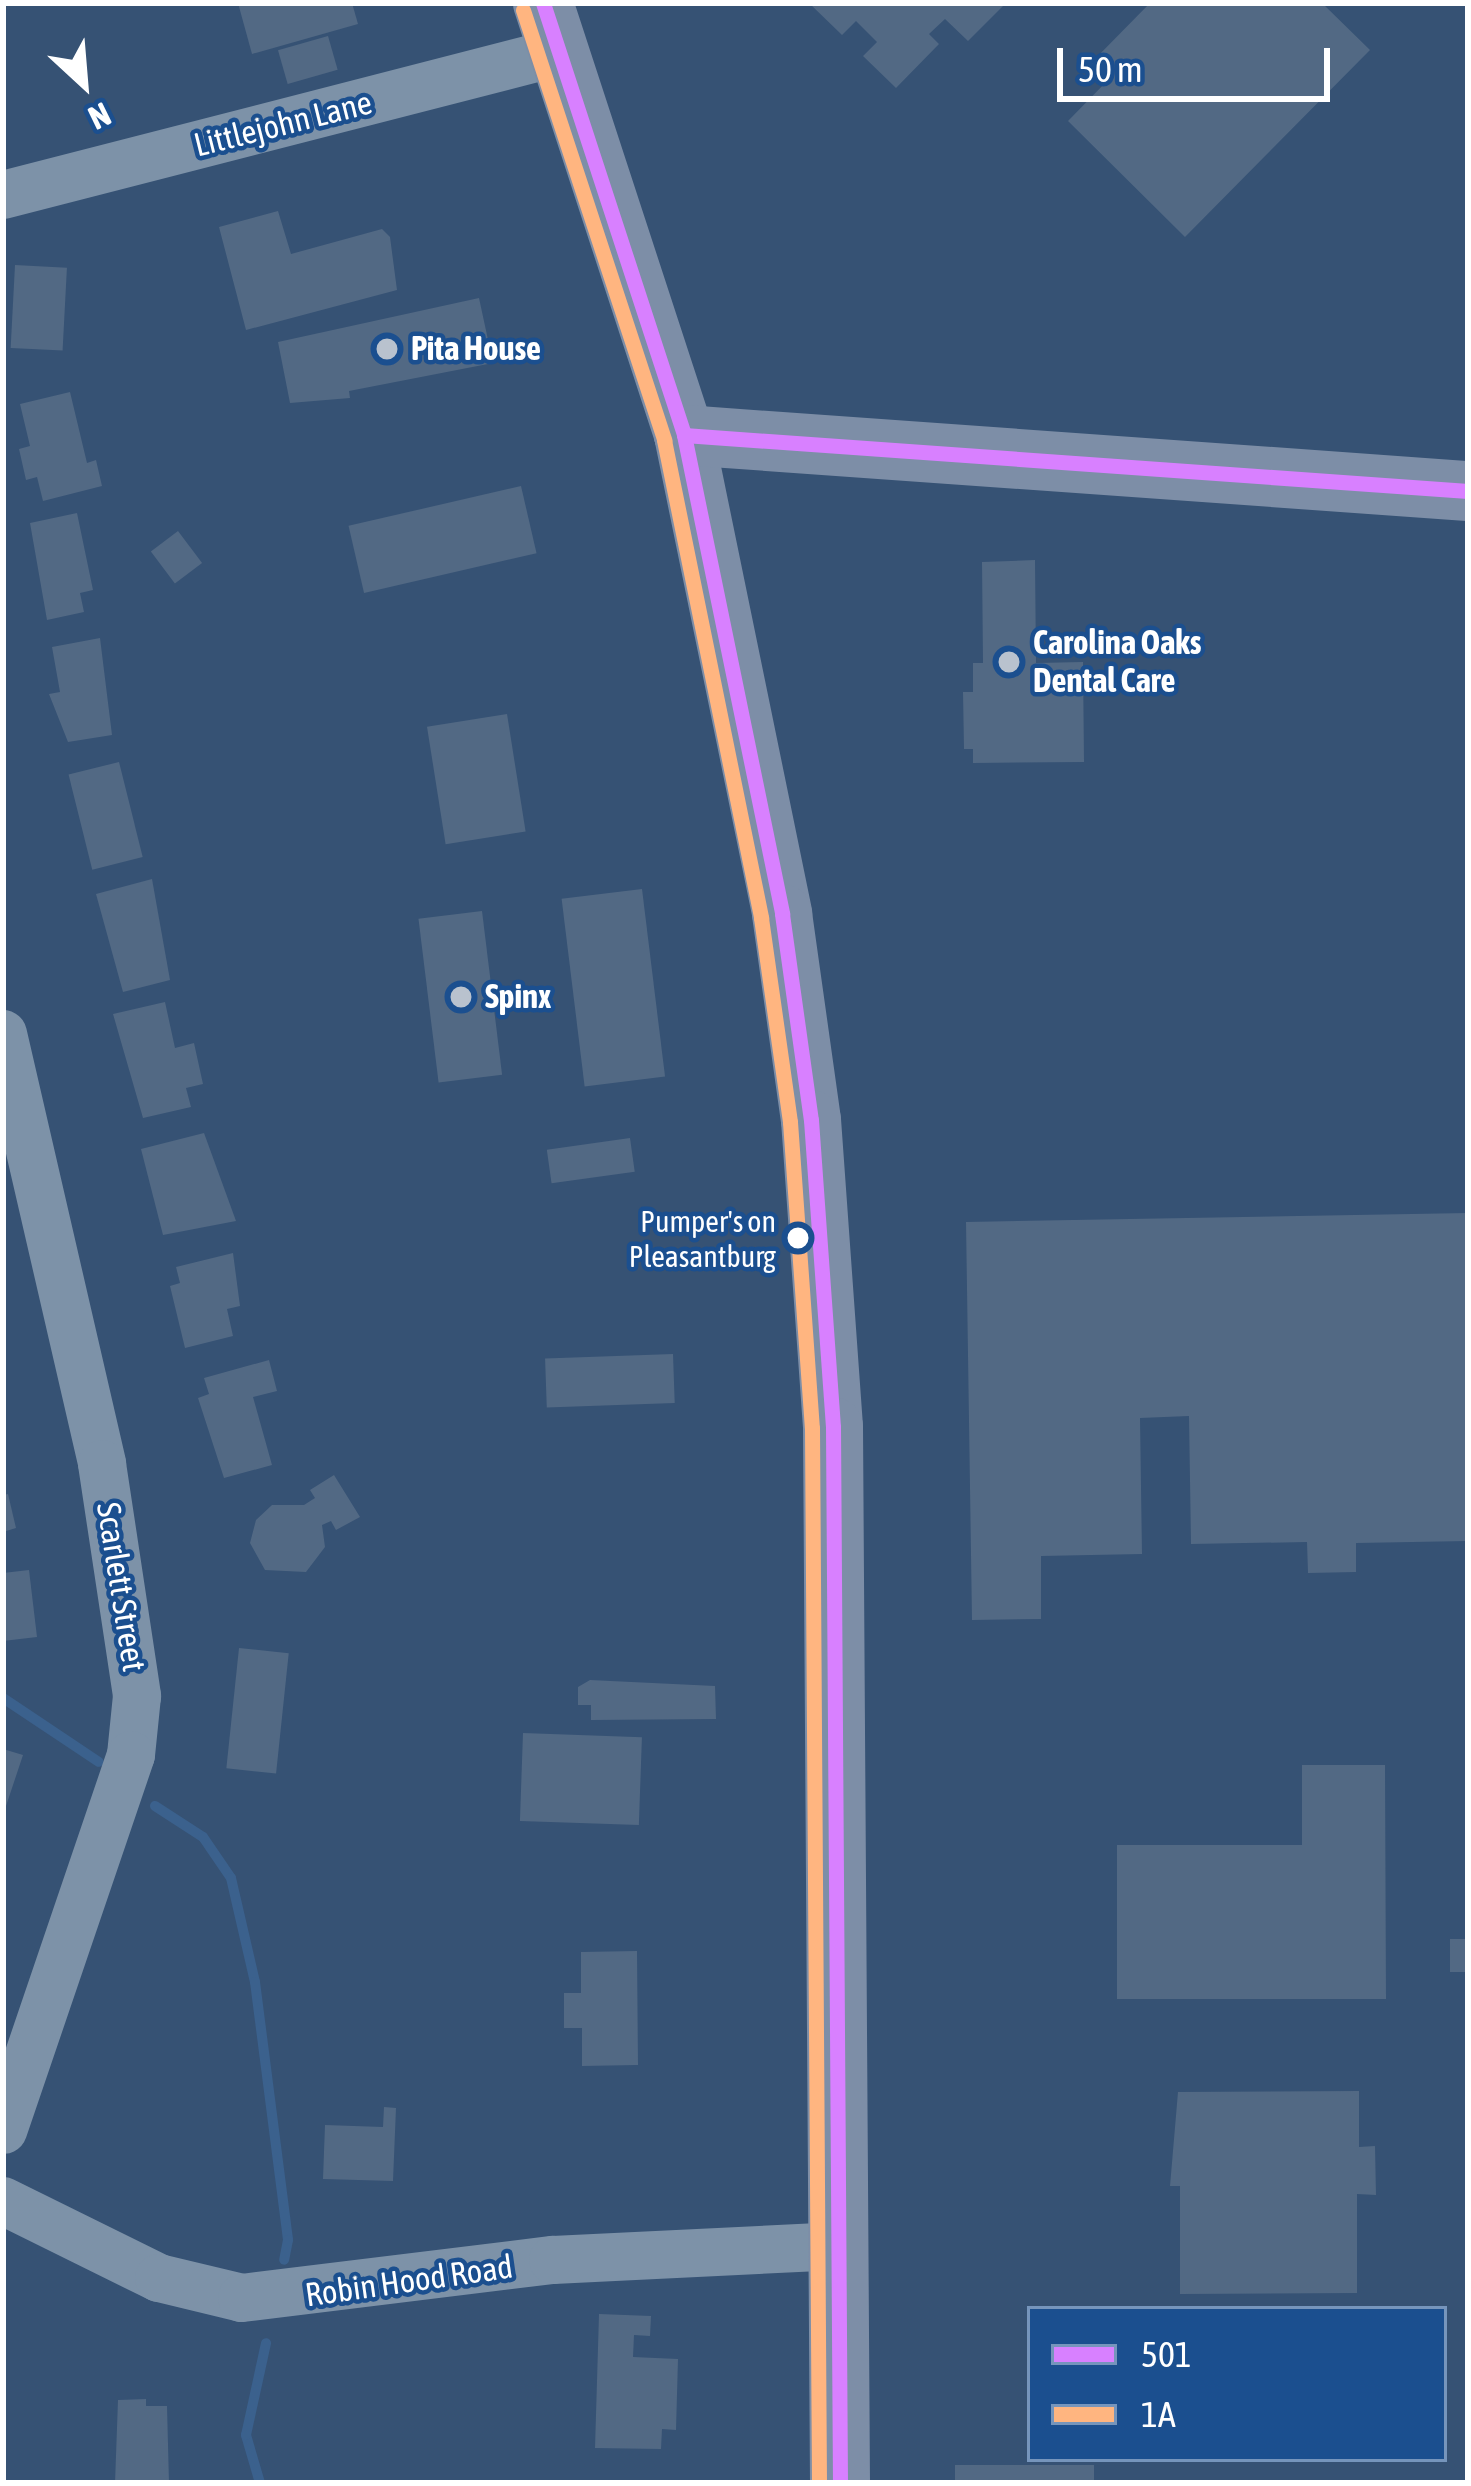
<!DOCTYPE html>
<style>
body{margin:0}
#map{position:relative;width:1471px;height:2486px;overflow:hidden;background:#365274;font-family:"Asap Condensed",sans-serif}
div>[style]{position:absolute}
.stream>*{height:10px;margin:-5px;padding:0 5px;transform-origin:5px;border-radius:5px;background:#3b618d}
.building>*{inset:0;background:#526984;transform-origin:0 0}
.minor>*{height:48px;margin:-24px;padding:0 24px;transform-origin:24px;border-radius:24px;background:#7d92a8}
.major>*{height:60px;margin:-30px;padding:0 30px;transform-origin:30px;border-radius:30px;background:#7d8ea7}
.bus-1>*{height:15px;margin:-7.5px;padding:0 7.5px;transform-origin:7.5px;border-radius:7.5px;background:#d880ff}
.bus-2>*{height:15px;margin:-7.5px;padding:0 7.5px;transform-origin:7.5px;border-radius:7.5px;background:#ffb580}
.dots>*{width:33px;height:33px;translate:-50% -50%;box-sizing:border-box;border:6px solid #1b4f8f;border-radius:50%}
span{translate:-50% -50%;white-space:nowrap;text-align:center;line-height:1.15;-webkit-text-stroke:9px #1b4f8f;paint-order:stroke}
.bus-label{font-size:30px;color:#fff}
.right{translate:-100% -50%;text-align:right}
.street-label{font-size:33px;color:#fff}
.poi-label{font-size:33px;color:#fff;font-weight:700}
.left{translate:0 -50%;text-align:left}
.frame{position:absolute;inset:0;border:6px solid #fff;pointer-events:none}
.legend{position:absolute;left:1027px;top:2306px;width:420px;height:156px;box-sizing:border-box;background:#1b4f8f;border:3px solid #7695bc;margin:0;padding:15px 21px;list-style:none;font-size:36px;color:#fff}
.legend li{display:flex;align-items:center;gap:24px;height:60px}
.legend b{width:60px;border:3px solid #7695bc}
.north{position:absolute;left:24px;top:24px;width:120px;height:120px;-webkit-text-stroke:9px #1b4f8f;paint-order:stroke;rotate:154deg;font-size:33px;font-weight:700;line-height:48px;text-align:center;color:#fff}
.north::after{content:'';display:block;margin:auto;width:42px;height:54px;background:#fff;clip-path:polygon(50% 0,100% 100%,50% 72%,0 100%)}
.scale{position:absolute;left:1057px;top:48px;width:273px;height:54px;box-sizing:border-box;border:6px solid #fff;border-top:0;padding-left:15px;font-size:36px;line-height:42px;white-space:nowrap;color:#fff;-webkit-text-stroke:9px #1b4f8f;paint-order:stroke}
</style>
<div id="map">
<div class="stream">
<i style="left:3px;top:1698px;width:115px;rotate:33.7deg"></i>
<i style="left:155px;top:1806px;width:57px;rotate:32.9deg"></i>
<i style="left:203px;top:1837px;width:50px;rotate:55.7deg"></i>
<i style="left:231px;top:1878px;width:107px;rotate:77deg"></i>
<i style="left:255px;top:1982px;width:260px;rotate:82.7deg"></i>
<i style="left:288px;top:2240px;width:20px;rotate:101deg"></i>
<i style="left:260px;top:2483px;width:50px;rotate:-106.3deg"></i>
<i style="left:246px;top:2435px;width:94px;rotate:-77.7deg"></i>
</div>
<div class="building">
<i style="clip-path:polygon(238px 3px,352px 3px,358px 24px,252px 54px)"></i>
<i style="clip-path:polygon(809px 3px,1006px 3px,968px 41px,945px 19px,929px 34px,939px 44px,896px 88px,863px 56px,877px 42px,856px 21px,842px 35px)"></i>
<i style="clip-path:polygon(1150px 3px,1322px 3px,1370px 50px,1185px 237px,1068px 121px,1108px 80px,1091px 63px)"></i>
<i style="left:328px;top:36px;width:35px;height:52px;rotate:74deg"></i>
<i style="clip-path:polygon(278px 211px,291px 254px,382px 229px,390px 237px,397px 290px,246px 330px,219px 227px)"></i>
<i style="left:15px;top:265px;width:52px;height:83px;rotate:3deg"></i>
<i style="clip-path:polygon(479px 298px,493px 363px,349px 391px,350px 398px,290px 403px,278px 342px)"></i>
<i style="clip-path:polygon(70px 392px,87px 463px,96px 460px,102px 486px,43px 501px,37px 477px,26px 480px,19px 449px,30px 446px,20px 404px)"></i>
<i style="left:521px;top:486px;width:69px;height:177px;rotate:77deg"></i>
<i style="clip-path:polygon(77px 513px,93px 590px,80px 593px,84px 612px,47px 620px,30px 523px)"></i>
<i style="left:178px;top:531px;width:40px;height:34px;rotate:53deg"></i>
<i style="clip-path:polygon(1035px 560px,1036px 663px,1083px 662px,1084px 762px,973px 763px,973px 749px,964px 749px,963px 692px,973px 692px,973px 663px,983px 663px,982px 562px)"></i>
<i style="clip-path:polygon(100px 638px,112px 735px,68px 742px,49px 694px,60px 692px,52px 647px)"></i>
<i style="left:507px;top:714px;width:119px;height:81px;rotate:81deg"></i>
<i style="left:119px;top:762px;width:98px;height:52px;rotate:76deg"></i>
<i style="clip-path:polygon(152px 879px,170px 980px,123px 992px,96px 894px)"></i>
<i style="left:642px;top:889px;width:189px;height:81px;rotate:83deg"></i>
<i style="left:482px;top:911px;width:165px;height:64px;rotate:83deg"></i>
<i style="clip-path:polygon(165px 1002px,175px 1048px,194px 1043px,203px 1084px,186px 1088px,191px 1107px,143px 1118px,113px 1014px)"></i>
<i style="clip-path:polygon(204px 1133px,236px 1221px,163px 1235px,141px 1149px)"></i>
<i style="left:630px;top:1138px;width:34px;height:84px;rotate:82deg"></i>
<i style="clip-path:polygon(1468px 1213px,1468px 1541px,1356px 1543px,1356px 1572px,1308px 1573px,1307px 1542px,1191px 1544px,1189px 1416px,1140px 1418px,1142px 1554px,1041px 1556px,1041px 1619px,972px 1620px,966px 1222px)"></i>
<i style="clip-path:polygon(233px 1253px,240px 1306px,227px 1309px,233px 1336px,185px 1348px,170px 1286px,180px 1283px,176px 1267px)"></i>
<i style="left:673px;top:1354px;width:49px;height:128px;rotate:88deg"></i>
<i style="clip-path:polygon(269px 1360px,277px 1391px,253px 1397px,272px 1465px,224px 1478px,198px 1398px,209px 1394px,204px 1378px)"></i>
<i style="clip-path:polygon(334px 1475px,360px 1517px,336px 1530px,331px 1521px,322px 1525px,325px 1547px,306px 1572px,265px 1570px,250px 1543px,256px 1520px,272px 1505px,304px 1505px,315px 1498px,310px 1490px)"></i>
<i style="clip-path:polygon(8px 1494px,16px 1528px,3px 1532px,3px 1495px)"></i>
<i style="clip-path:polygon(29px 1570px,37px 1637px,3px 1641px,3px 1573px)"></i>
<i style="left:239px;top:1648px;width:50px;height:121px;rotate:6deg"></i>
<i style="clip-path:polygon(590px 1680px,715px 1686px,716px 1719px,591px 1720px,591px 1705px,578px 1705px,578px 1687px)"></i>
<i style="left:523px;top:1733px;width:119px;height:88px;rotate:2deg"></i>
<i style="clip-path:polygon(3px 1749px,23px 1755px,4px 1812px,3px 1812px)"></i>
<i style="clip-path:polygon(1302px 1765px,1385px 1765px,1386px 1999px,1117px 1999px,1117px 1845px,1302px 1845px)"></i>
<i style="left:1450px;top:1939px;width:18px;height:33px"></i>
<i style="clip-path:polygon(637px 1951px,638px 2065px,582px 2066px,582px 2028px,564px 2028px,564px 1993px,581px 1993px,581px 1952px)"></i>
<i style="clip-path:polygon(1359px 2091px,1359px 2147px,1375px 2146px,1376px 2195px,1357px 2194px,1357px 2293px,1180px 2294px,1180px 2186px,1170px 2186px,1178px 2092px)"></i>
<i style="clip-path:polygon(384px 2107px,396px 2108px,393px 2181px,323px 2179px,325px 2125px,383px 2127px)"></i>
<i style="clip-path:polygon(599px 2314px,651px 2316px,650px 2336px,634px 2335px,633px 2357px,678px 2359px,676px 2430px,662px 2429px,661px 2449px,595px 2448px)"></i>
<i style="clip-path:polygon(146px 2399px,146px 2406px,167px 2406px,169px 2483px,115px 2483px,118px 2400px)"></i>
<i style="left:955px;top:2465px;width:139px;height:18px"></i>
</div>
<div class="minor">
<i style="left:3px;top:195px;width:578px;rotate:-14.42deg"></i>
<i style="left:3px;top:1034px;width:441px;rotate:77deg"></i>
<i style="left:102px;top:1464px;width:235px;rotate:81.4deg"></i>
<i style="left:137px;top:1696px;width:59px;rotate:95.8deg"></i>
<i style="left:131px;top:1755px;width:396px;rotate:108.8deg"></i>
<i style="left:3px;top:2201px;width:174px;rotate:26.3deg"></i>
<i style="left:159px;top:2278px;width:85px;rotate:13.5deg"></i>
<i style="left:242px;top:2298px;width:313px;rotate:-7deg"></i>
<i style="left:553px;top:2260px;width:282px;rotate:-2.8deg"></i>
</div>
<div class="major">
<i style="left:543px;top:3px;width:454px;rotate:71.9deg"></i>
<i style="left:684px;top:435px;width:489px;rotate:78.4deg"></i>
<i style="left:782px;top:914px;width:208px;rotate:82deg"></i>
<i style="left:811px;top:1120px;width:308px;rotate:85.9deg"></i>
<i style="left:833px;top:1427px;width:1056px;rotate:89.62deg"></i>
<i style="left:684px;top:435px;width:786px;rotate:4.09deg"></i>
</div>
<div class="bus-1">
<i style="left:543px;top:3px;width:454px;rotate:71.9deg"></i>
<i style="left:684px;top:435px;width:489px;rotate:78.4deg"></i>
<i style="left:782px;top:914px;width:208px;rotate:82deg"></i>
<i style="left:811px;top:1120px;width:308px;rotate:85.9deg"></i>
<i style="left:833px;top:1427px;width:1056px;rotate:89.62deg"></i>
<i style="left:684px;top:435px;width:786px;rotate:4.09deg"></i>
</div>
<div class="bus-2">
<i style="left:523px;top:10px;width:453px;rotate:71.8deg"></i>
<i style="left:664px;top:440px;width:488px;rotate:78.5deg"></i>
<i style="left:761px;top:918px;width:206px;rotate:81.9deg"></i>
<i style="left:790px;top:1122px;width:307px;rotate:85.9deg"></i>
<i style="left:812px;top:1428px;width:1055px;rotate:89.62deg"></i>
</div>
<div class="dots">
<i style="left:387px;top:349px;background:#b9c2ce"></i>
<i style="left:1009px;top:662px;background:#b9c2ce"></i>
<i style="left:461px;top:997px;background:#b9c2ce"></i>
<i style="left:798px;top:1238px;background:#fff"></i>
</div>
<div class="bus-label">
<span class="right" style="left:776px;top:1238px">Pumper's on<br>Pleasantburg</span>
</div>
<div class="street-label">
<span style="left:283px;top:124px;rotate:-14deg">Littlejohn Lane</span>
<span style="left:121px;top:1587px;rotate:81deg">Scarlett Street</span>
<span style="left:409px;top:2281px;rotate:-8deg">Robin Hood Road</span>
</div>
<div class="poi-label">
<span class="left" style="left:411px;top:349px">Pita House</span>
<span class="left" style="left:1033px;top:662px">Carolina Oaks<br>Dental Care</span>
<span class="left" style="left:485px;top:997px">Spinx</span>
</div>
<div class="frame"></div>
<ul class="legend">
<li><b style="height:15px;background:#d880ff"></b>501</li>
<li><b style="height:15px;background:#ffb580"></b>1A</li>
</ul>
<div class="north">N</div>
<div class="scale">50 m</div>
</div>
